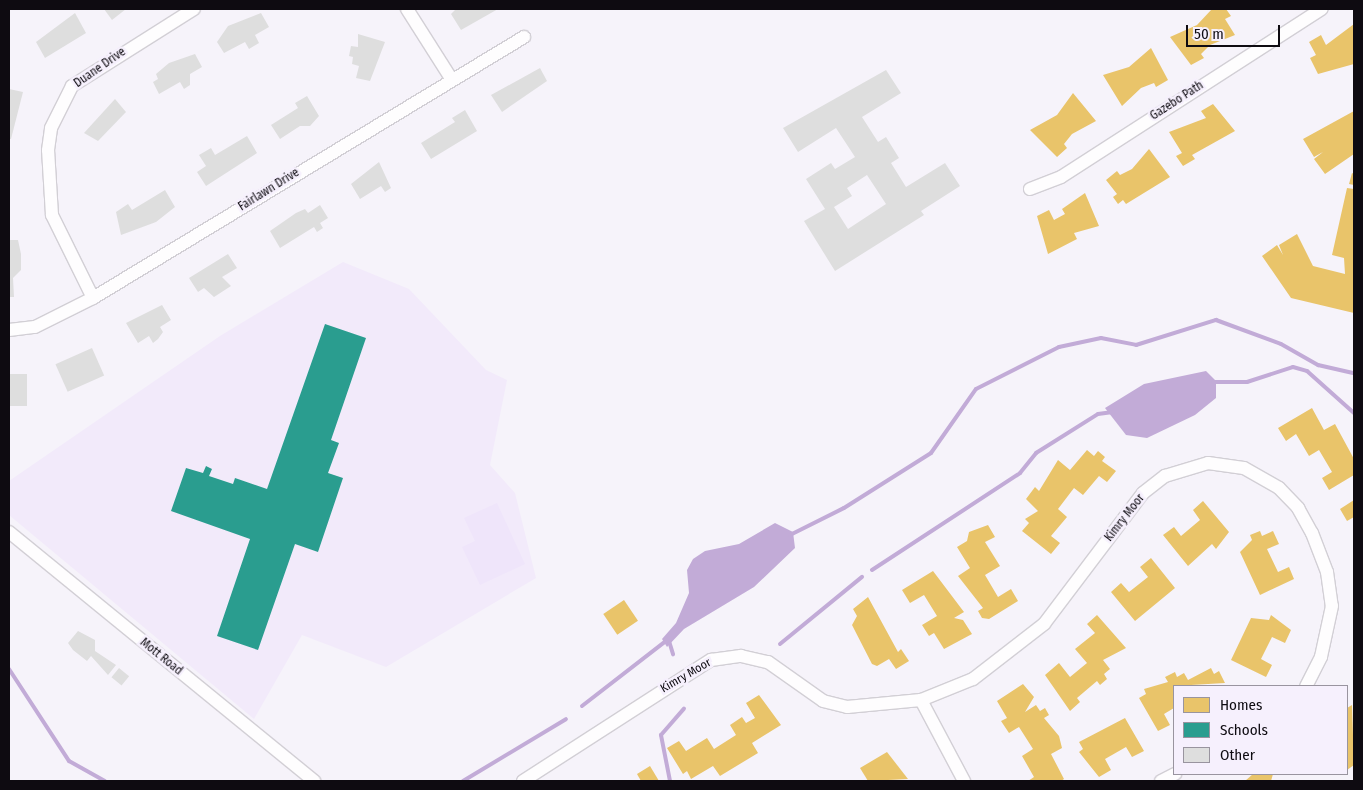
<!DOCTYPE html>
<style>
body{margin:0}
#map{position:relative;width:1363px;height:790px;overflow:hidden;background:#f6f3fa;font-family:"Fira Sans Condensed",sans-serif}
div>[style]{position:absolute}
.built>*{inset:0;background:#f2eafa}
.green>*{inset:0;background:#efe5fa}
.water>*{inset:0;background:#c2abd7}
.homes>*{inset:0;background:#e9c46a;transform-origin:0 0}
.schools>*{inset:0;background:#2a9d8f}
.stream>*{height:4px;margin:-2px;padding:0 2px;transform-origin:2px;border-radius:2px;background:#c2abd7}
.building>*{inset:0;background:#dedede;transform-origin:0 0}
.roads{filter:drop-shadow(1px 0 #d2cfd5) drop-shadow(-1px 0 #d2cfd5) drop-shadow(0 1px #d2cfd5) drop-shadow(0 -1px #d2cfd5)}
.minor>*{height:12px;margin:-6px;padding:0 6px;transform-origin:6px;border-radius:6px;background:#fefdfe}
span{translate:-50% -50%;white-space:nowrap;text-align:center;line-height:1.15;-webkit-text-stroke:5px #f6f0fd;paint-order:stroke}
.street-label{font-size:12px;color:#0e0b11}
.frame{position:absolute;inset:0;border:10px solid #0e0b11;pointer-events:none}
.legend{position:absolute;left:1173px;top:685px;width:175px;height:90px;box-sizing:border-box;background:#f6f0fd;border:1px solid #99949f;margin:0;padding:6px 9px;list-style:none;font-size:15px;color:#0e0b11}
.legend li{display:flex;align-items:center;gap:10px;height:25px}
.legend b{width:25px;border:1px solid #99949f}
.scale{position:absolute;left:1186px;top:25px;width:94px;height:22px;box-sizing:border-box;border:2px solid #0e0b11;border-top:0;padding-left:6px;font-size:15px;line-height:18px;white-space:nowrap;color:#0e0b11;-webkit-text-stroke:4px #f6f0fd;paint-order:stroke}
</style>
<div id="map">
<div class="built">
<i style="clip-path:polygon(343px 262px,409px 289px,486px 370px,507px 380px,490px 465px,515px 493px,536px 578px,386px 667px,302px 635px,254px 719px,9px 515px,9px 481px,220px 336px)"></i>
</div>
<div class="green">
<i style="clip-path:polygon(497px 503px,525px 564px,480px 585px,462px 547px,475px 541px,464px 518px)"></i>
</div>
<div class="water">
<i style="clip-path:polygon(1206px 371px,1216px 381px,1216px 398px,1195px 415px,1147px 438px,1126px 435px,1105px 408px,1144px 384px)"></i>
<i style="clip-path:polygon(775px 523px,793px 532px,795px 548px,754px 587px,684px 629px,667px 647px,662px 639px,676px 623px,689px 593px,687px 570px,693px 559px,705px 551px,739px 544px)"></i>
</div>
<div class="homes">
<i style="clip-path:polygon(1212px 9px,1226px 9px,1231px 16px,1225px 19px,1235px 35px,1210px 45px,1201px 54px,1204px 58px,1191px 65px,1170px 37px,1197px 25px)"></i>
<i style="clip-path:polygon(1354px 24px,1354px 64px,1318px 74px,1310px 58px,1316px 55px,1309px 42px,1321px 35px,1326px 45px)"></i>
<i style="clip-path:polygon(1151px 48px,1168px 80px,1156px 87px,1154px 83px,1141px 88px,1122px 106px,1103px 75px,1129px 67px)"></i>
<i style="clip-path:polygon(1073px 93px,1096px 121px,1072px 134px,1064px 144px,1067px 148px,1057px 157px,1030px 130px,1057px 115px)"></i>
<i style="clip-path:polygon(1213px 104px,1235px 131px,1192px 155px,1195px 159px,1183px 166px,1176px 156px,1182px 153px,1169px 132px,1206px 118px,1201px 111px)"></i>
<i style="clip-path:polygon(1354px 111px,1354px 154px,1325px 174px,1314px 159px,1323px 152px,1314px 157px,1303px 139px)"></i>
<i style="clip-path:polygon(1149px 149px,1170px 177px,1126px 204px,1123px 200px,1118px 204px,1113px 197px,1117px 194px,1106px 180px,1117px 171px,1120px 175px,1132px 169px)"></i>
<i style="clip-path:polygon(1352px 173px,1354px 174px,1354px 185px,1349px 184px)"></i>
<i style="clip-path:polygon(1347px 188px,1354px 189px,1354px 313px,1291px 298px,1262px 256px,1277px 245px,1283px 255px,1279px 245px,1297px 234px,1313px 266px,1345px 274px,1344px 258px,1332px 255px)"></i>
<i style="clip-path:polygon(1085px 193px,1099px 226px,1074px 233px,1077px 239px,1048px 254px,1037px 216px,1049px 210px,1054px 220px,1065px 214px,1062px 209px)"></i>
<i style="clip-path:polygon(1312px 408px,1324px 430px,1335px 424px,1354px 459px,1354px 475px,1329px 490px,1322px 478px,1332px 472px,1319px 450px,1309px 456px,1296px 434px,1286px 441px,1278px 428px)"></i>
<i style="clip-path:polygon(1087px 450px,1094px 456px,1098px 451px,1105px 457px,1102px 461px,1116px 471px,1107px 482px,1099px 476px,1083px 495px,1074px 488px,1058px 509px,1067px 517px,1051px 536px,1060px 543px,1051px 554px,1022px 531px,1029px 523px,1025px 519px,1038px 511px,1026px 499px,1035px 487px,1039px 491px,1058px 460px,1070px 470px)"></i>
<i style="clip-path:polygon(1354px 500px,1354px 517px,1347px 521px,1340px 509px)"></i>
<i style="clip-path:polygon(1203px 501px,1229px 532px,1216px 549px,1212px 544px,1188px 566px,1163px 535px,1174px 527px,1181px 536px,1200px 520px,1193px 510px)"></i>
<i style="clip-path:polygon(988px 525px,995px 537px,985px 542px,1000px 566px,985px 575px,998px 597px,1011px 589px,1018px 601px,989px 619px,982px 618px,978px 611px,983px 608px,958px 576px,970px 568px,957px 547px,967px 541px,969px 532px)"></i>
<i style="clip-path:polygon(1260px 531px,1262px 536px,1273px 531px,1279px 544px,1267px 549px,1278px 572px,1289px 567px,1294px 579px,1260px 595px,1240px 552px,1252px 540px,1250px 535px)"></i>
<i style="clip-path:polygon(1151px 558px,1175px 588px,1135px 621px,1111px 592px,1121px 583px,1129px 592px,1148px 577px,1140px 567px)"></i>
<i style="clip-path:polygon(933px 571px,964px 612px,954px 618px,963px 620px,972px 634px,944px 649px,934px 633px,929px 636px,922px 625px,937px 616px,924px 595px,910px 603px,902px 590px)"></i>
<i style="clip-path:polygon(868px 597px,898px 652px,901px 649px,909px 661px,896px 669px,889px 659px,877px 666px,872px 664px,852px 625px,857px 616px,853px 609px)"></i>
<i style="left:624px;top:600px;width:25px;height:25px;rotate:56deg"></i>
<i style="clip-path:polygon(1097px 615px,1126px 648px,1103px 660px,1110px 669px,1104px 674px,1107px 679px,1100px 685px,1097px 681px,1077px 698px,1080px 702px,1070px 711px,1045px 675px,1059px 663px,1070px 677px,1087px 663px,1075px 649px,1095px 633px,1087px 624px)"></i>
<i style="clip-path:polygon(1271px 615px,1291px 630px,1285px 643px,1272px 637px,1261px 659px,1272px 665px,1266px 677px,1231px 660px,1251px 618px,1269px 620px)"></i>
<i style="clip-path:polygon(1211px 668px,1214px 674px,1219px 671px,1225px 683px,1174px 686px,1174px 708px,1164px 714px,1170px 725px,1158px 731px,1139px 698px,1146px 694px,1144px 689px,1168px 682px,1165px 677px,1175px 672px,1177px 677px,1184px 673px,1188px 680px)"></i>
<i style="clip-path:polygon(1023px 684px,1034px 697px,1025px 712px,1036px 705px,1040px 711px,1045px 708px,1049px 715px,1044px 718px,1059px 736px,1062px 748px,1051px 754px,1064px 779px,1061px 781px,1028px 781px,1034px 777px,1022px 756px,1033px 749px,1019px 727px,1009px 733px,1001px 721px,1007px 718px,997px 701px)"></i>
<i style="clip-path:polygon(759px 695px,781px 725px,752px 743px,758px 753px,720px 776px,713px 766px,691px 779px,687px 771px,683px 774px,667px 748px,679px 741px,686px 751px,707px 738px,714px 749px,736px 735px,730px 725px,742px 717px,746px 723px,755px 718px,746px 703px)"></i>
<i style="clip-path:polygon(1352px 705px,1354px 765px,1347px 770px,1347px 708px)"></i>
<i style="clip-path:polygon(1125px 718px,1144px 751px,1132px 757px,1126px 747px,1105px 759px,1111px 770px,1099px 777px,1079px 752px,1083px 749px,1079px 742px)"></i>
<i style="clip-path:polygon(887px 752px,908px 779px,868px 781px,860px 768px)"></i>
<i style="clip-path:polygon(650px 766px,659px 781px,641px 781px,637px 774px)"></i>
<i style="clip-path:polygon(1253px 774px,1273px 774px,1271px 781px,1245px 781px)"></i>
</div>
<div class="schools">
<i style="clip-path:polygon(325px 324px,366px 338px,331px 440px,339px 443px,328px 473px,343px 478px,318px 552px,295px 544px,258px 650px,217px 636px,250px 539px,171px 511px,186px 468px,203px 473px,206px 466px,212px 469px,209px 476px,233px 484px,235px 478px,267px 489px)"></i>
</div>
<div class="stream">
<i style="left:1213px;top:382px;width:34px"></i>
<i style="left:1247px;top:382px;width:48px;rotate:-18.1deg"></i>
<i style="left:1293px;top:367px;width:15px;rotate:16deg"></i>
<i style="left:1307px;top:371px;width:63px;rotate:41.8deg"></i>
<i style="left:790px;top:535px;width:60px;rotate:-26.6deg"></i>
<i style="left:844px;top:508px;width:103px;rotate:-32.3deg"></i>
<i style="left:931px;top:453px;width:78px;rotate:-54.9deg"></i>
<i style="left:976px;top:389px;width:93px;rotate:-26.8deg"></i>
<i style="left:1059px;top:347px;width:43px;rotate:-12.1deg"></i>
<i style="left:1101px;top:338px;width:36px;rotate:11deg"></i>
<i style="left:1136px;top:345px;width:84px;rotate:-17.4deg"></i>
<i style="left:1216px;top:320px;width:69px;rotate:20.3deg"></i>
<i style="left:1281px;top:344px;width:43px;rotate:29.6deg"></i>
<i style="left:1318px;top:365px;width:37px;rotate:13deg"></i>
<i style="left:872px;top:570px;width:177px;rotate:-33.2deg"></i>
<i style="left:1020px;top:473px;width:26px;rotate:-51deg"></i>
<i style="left:1036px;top:453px;width:73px;rotate:-32.2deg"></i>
<i style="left:1098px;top:414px;width:15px;rotate:-8deg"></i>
<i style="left:669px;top:641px;width:14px;rotate:73deg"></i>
<i style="left:780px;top:644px;width:106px;rotate:-39.3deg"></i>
<i style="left:9px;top:669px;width:110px;rotate:56.9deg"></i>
<i style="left:69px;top:761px;width:41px;rotate:29.1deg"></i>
<i style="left:582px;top:706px;width:108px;rotate:-37.8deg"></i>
<i style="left:463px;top:781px;width:120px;rotate:-31deg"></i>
<i style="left:670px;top:781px;width:47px;rotate:-101.1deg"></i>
<i style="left:661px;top:735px;width:35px;rotate:-49deg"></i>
</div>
<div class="building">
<i style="clip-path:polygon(104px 9px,126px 9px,112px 20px)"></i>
<i style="clip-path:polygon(456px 9px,498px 9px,461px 30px,451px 14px)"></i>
<i style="clip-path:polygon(75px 13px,86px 33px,45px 58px,36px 42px)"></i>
<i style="clip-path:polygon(261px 13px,269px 27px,255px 35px,259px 43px,249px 49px,245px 42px,224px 53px,217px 42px,228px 26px)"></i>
<i style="clip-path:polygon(358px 34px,385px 42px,370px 81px,356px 78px,359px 66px,352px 64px,353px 57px,349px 56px,351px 46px,358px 47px)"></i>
<i style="clip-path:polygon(195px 54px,202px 67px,190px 74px,190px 85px,184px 89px,180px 82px,159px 94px,153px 82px,158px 79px,156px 74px,169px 63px)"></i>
<i style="clip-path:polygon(540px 68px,547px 81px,502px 112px,491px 95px)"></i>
<i style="clip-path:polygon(evenodd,886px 70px,901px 93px,862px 117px,878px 142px,886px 137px,899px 158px,891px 163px,906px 187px,945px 163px,960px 186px,921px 211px,924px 215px,835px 271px,804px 221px,825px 209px,806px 179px,831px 163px,835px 169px,855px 157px,836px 128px,798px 152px,783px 128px,886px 70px,867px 175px,886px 204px,848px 229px,834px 207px,852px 196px,847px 188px,867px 175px)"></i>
<i style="clip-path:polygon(9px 89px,23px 92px,11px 139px,9px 139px)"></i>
<i style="clip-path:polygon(307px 96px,319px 116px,310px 126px,300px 126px,280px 139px,271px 125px,298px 108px,295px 103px)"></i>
<i style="clip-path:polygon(115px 99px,126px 112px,98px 141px,84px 133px)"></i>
<i style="clip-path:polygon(465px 110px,477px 131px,431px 159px,421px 143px,455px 122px,452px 118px)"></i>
<i style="clip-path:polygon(247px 136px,257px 153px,206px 186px,197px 172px,206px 166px,199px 155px,211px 148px,215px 155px)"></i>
<i style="clip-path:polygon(379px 162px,391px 188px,385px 192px,381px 186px,360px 199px,351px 184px)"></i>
<i style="clip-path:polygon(165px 190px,175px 207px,156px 222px,121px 235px,116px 212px,128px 204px,132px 210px)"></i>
<i style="clip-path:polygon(320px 205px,328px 218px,320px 223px,323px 228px,317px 232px,314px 227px,280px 248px,270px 231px,296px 213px,305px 209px,308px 213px)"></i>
<i style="clip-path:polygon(9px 240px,18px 240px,21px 254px,21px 270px,13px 278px,14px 297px,9px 297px)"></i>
<i style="clip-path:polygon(228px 254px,237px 268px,222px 277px,231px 286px,214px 297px,204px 288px,198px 292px,189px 278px)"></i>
<i style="clip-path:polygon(162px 305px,171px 320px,160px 327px,163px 332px,158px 339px,153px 343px,149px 336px,138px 343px,126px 323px)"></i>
<i style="left:92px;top:348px;width:30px;height:40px;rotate:66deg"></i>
<i style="left:27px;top:374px;width:32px;height:18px;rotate:90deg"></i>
<i style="clip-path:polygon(78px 631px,95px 640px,95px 651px,116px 665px,108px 675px,91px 656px,87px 661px,73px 650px,68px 643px)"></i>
<i style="left:119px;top:668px;width:13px;height:12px;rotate:39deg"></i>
</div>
<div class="roads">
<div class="minor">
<i style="left:407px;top:9px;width:84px;rotate:57.6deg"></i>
<i style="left:1030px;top:189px;width:33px;rotate:-21deg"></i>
<i style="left:1061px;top:177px;width:310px;rotate:-32.8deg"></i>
<i style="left:93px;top:298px;width:93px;rotate:-116.3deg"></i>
<i style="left:52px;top:215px;width:65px;rotate:-93.5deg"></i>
<i style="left:48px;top:150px;width:22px;rotate:-82deg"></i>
<i style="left:51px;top:128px;width:47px;rotate:-63.4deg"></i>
<i style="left:72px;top:86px;width:144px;rotate:-32.3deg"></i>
<i style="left:9px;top:330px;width:26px;rotate:-7deg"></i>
<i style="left:35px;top:327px;width:65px;rotate:-26.6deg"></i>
<i style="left:93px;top:298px;width:504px;rotate:-31.2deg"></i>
<i style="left:9px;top:532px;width:394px;rotate:39.2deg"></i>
<i style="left:921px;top:700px;width:92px;rotate:62deg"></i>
<i style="left:523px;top:781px;width:224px;rotate:-32.8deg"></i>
<i style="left:711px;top:660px;width:30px;rotate:-8deg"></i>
<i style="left:741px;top:656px;width:28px;rotate:13deg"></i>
<i style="left:768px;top:662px;width:67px;rotate:35.3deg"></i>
<i style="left:823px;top:701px;width:25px;rotate:14deg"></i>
<i style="left:847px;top:707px;width:74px;rotate:-5.4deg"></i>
<i style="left:921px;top:700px;width:56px;rotate:-22deg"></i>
<i style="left:973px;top:679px;width:90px;rotate:-37.8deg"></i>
<i style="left:1044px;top:624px;width:164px;rotate:-52.9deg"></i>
<i style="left:1143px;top:493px;width:28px;rotate:-38deg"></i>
<i style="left:1165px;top:476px;width:45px;rotate:-16.8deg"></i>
<i style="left:1208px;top:463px;width:36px;rotate:8deg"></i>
<i style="left:1244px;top:468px;width:40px;rotate:29.7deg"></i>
<i style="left:1279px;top:488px;width:28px;rotate:46deg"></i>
<i style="left:1298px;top:508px;width:29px;rotate:61deg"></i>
<i style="left:1312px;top:533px;width:42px;rotate:69deg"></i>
<i style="left:1327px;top:572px;width:34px;rotate:82deg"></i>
<i style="left:1332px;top:606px;width:52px;rotate:102.2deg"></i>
<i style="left:1321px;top:657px;width:33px;rotate:117deg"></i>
<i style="left:1161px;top:781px;width:16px;rotate:-27deg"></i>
</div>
</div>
<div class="street-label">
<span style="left:100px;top:68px;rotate:-35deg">Duane Drive</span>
<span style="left:1177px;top:101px;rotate:-33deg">Gazebo Path</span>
<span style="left:269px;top:190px;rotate:-32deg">Fairlawn Drive</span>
<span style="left:1125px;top:518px;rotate:-52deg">Kimry Moor</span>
<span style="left:161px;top:657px;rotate:39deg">Mott Road</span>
<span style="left:686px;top:676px;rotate:-30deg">Kimry Moor</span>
</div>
<div class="frame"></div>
<ul class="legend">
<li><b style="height:14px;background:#e9c46a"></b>Homes</li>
<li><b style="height:14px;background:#2a9d8f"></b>Schools</li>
<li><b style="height:14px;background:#dedede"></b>Other</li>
</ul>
<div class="scale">50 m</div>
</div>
